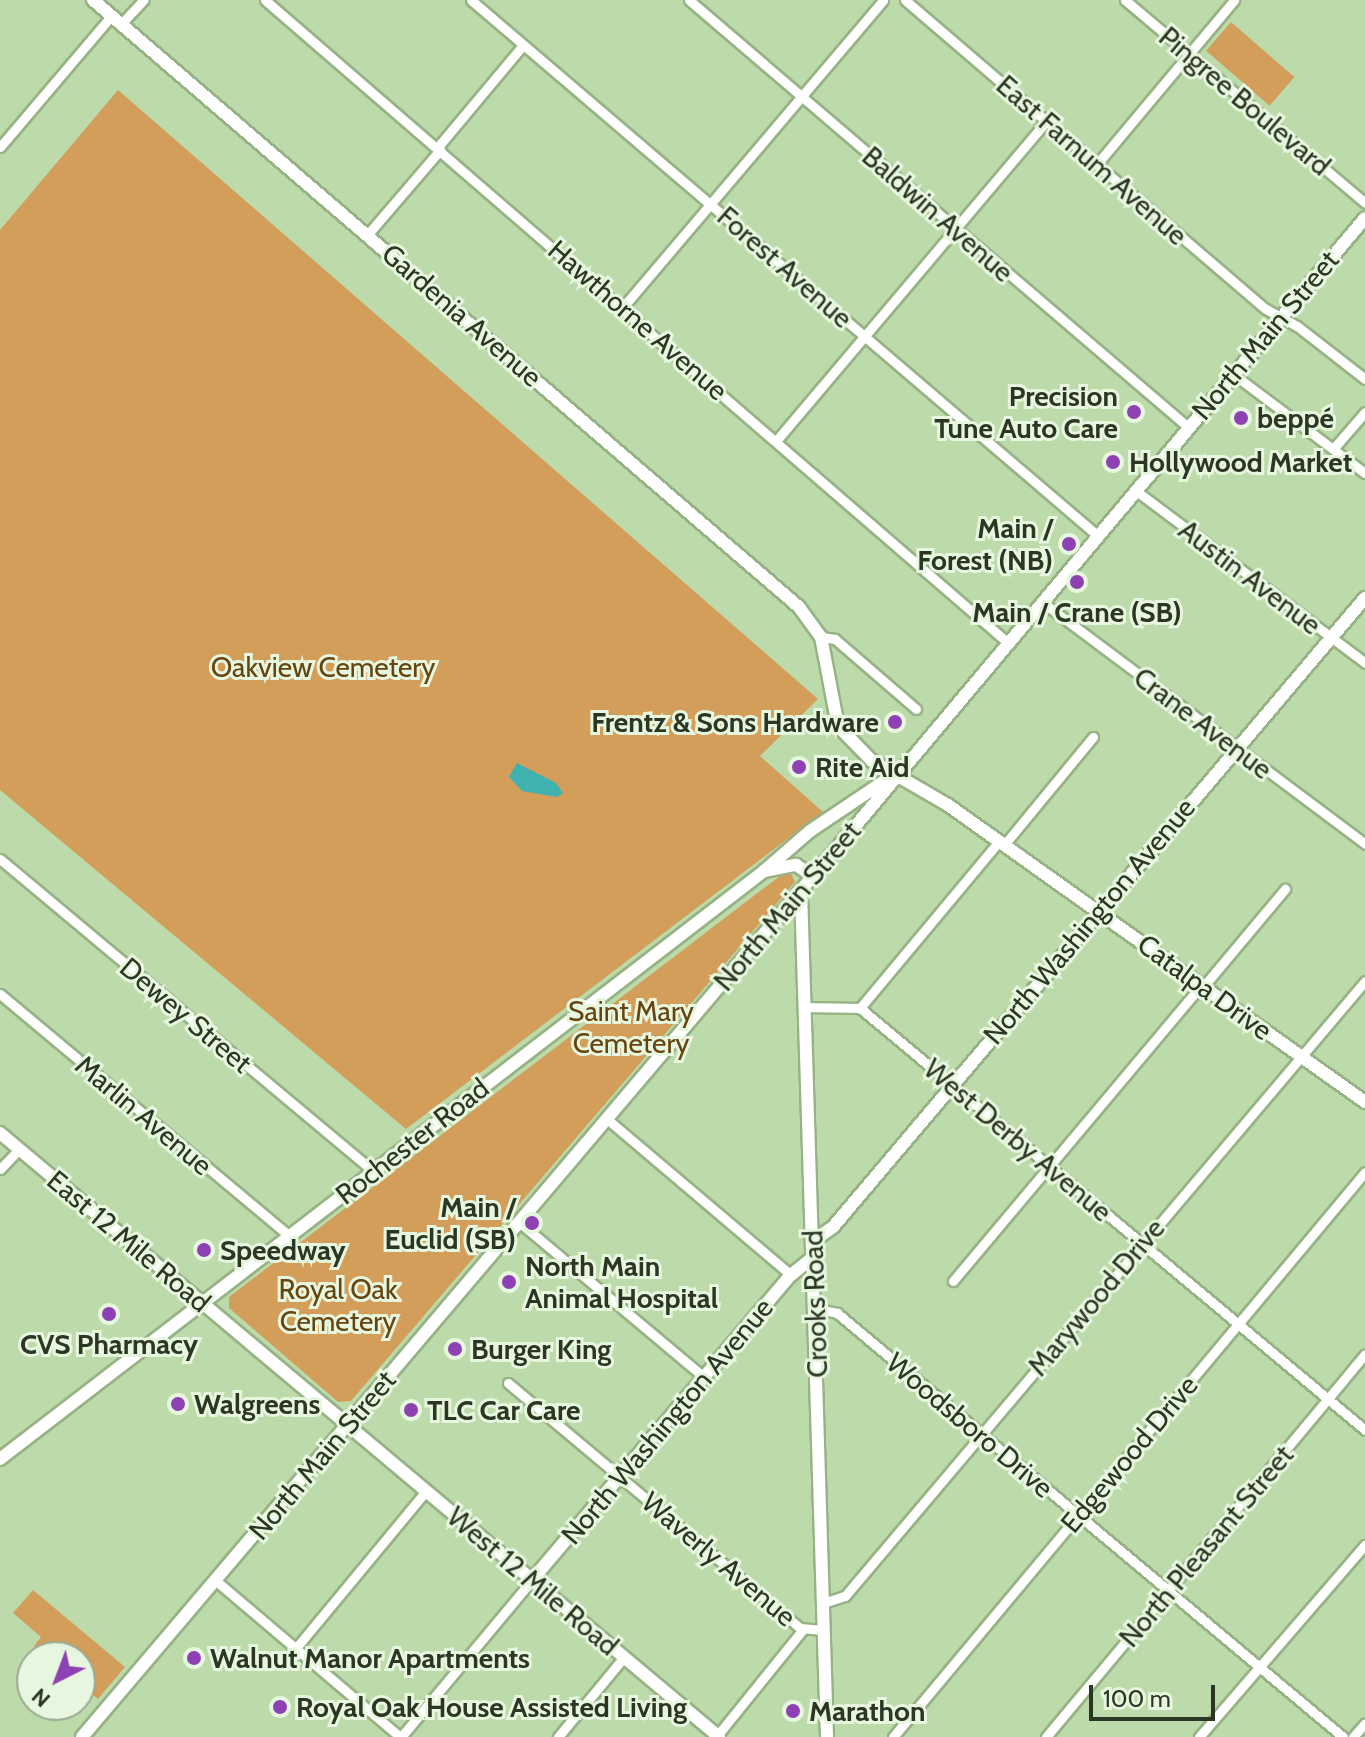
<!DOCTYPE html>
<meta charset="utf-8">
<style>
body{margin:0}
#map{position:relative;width:1365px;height:1737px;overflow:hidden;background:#bddaab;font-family:Cabin,sans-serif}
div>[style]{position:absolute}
.green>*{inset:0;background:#d29e59;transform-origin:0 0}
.water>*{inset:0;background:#3fb2b0}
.roads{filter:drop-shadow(2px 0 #97b385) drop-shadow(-2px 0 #97b385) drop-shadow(0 2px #97b385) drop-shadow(0 -2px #97b385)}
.street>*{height:9px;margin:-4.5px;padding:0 4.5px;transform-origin:4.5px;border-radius:4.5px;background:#fff}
.secondary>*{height:12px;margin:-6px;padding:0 6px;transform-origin:6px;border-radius:6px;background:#fff}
.dots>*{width:22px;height:22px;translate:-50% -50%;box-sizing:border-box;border:4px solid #e7f6de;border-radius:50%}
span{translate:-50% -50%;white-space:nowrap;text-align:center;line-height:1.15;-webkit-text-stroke:6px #e7f6de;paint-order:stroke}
.street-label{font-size:28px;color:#2b3623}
.poi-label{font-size:28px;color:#2b3623;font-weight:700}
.right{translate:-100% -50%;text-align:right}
.left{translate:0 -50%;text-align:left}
.park-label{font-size:28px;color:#664410}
.north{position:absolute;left:16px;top:1641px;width:80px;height:80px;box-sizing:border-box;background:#e7f6de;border:2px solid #9ca993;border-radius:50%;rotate:222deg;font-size:22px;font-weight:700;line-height:32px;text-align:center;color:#2b3623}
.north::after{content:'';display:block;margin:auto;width:28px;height:36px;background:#8e41b2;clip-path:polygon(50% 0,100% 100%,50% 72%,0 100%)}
.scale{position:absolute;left:1089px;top:1685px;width:126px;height:36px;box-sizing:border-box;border:4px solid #2b3623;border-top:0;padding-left:10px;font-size:24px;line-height:28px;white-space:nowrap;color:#2b3623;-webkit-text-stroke:6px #e7f6de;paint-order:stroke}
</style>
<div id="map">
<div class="green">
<i style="left:1231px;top:22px;width:84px;height:38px;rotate:41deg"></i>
<i style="clip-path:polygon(118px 90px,818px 699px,760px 756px,823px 812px,406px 1129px,0 790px,0 230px)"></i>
<i style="clip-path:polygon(789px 869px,795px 882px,351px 1401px,338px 1402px,229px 1308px,229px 1297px)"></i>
<i style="clip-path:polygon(33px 1590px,125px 1667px,98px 1699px,80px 1684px,80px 1657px,48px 1657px,34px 1646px,41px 1637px,13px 1613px)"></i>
</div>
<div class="water">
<i style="clip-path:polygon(517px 763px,556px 783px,563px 793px,557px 797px,522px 791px,509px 777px)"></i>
</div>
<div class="roads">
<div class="street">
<i style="left:265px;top:0;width:983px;rotate:40.87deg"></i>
<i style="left:471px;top:0;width:823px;rotate:40.52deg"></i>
<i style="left:689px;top:0;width:657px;rotate:40.55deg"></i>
<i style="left:905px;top:0;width:475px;rotate:40.6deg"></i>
<i style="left:1266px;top:309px;width:35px;rotate:29deg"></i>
<i style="left:1297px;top:326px;width:86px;rotate:37.9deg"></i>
<i style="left:1125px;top:0;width:314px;rotate:40.2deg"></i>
<i style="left:121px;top:24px;width:33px;rotate:-47deg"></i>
<i style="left:0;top:147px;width:172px;rotate:-49.7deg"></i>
<i style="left:437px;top:148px;width:134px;rotate:-50.1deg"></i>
<i style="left:1097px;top:164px;width:214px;rotate:-50.1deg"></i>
<i style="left:368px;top:234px;width:111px;rotate:-49.4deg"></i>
<i style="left:623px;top:307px;width:402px;rotate:-49.7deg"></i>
<i style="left:1233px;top:374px;width:165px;rotate:36.9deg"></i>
<i style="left:776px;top:441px;width:419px;rotate:-49.8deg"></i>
<i style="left:1333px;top:449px;width:49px;rotate:-49.1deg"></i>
<i style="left:1135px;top:490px;width:288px;rotate:36.9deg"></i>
<i style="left:1042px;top:602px;width:404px;rotate:36.8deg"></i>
<i style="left:821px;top:637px;width:14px;rotate:8deg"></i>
<i style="left:835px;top:639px;width:107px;rotate:40.8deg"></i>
<i style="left:1004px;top:845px;width:140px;rotate:-50.5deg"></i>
<i style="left:0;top:859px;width:486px;rotate:39.9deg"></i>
<i style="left:1203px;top:987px;width:128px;rotate:-50.1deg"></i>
<i style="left:0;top:994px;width:377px;rotate:39.9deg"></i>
<i style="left:806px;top:1007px;width:54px;rotate:1.1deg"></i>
<i style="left:860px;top:1008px;width:658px;rotate:39.88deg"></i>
<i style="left:860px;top:1008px;width:217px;rotate:-50.2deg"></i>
<i style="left:607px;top:1119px;width:241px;rotate:40.3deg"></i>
<i style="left:0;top:1169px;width:28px;rotate:-46deg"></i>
<i style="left:519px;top:1222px;width:241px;rotate:40deg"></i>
<i style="left:953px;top:1281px;width:386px;rotate:-50deg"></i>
<i style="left:814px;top:1308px;width:24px;rotate:12deg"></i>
<i style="left:837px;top:1313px;width:660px;rotate:39.96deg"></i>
<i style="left:508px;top:1383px;width:381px;rotate:40deg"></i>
<i style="left:800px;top:1628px;width:23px;rotate:5deg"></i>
<i style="left:215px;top:1580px;width:243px;rotate:40.3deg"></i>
<i style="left:823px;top:1603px;width:23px;rotate:-18deg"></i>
<i style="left:845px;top:1596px;width:805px;rotate:-49.78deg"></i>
<i style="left:296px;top:1648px;width:204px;rotate:-50.4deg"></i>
<i style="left:401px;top:1737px;width:204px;rotate:-50.2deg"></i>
<i style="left:558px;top:1737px;width:104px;rotate:-50.5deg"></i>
<i style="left:716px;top:1737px;width:139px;rotate:-51.1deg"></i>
<i style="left:893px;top:1737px;width:736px;rotate:-50.12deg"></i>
<i style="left:1046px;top:1737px;width:498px;rotate:-50.2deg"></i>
<i style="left:1199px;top:1737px;width:254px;rotate:-49.2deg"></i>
<i style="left:1353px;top:1737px;width:18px;rotate:-49deg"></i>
</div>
<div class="secondary">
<i style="left:93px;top:0;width:931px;rotate:40.69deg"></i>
<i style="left:799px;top:607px;width:37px;rotate:54deg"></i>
<i style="left:821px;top:637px;width:91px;rotate:79.2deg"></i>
<i style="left:838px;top:726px;width:49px;rotate:45.8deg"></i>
<i style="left:872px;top:761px;width:88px;rotate:30.1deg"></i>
<i style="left:948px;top:805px;width:512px;rotate:35.46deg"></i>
<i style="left:764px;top:871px;width:61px;rotate:-41deg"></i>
<i style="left:810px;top:831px;width:99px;rotate:-33.9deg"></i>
<i style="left:811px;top:879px;width:862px;rotate:-50.03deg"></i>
<i style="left:801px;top:891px;width:846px;rotate:88.24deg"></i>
<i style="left:0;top:1133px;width:939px;rotate:40.03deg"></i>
<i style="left:813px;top:1241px;width:24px;rotate:-35deg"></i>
<i style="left:833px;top:1227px;width:824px;rotate:-49.78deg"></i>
<i style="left:0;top:1459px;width:964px;rotate:-37.58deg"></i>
<i style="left:764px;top:871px;width:33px;rotate:-11deg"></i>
<i style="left:796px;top:865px;width:20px;rotate:33deg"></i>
<i style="left:813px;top:876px;width:4px;rotate:124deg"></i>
<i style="left:532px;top:1580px;width:400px;rotate:-49.7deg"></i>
<i style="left:791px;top:1275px;width:28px;rotate:-39deg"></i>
<i style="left:82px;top:1737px;width:1129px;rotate:-49.67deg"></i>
</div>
</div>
<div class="dots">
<i style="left:1134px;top:412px;background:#8e41b2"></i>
<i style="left:1241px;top:418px;background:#8e41b2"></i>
<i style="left:1113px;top:462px;background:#8e41b2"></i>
<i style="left:1069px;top:544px;background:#8e41b2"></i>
<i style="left:1077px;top:582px;background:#8e41b2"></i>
<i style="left:895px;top:722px;background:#8e41b2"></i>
<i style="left:799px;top:767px;background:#8e41b2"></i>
<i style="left:532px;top:1223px;background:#8e41b2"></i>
<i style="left:204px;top:1250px;background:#8e41b2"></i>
<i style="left:509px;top:1282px;background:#8e41b2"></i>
<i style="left:109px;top:1314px;background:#8e41b2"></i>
<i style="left:455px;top:1349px;background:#8e41b2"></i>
<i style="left:178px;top:1404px;background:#8e41b2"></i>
<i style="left:411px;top:1410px;background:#8e41b2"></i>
<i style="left:194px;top:1658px;background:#8e41b2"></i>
<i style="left:280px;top:1707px;background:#8e41b2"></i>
<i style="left:793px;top:1711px;background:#8e41b2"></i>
</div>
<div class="street-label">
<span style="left:1245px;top:101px;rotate:40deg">Pingree Boulevard</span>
<span style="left:1092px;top:160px;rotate:41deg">East Farnum Avenue</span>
<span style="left:938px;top:214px;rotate:41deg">Baldwin Avenue</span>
<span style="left:785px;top:267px;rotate:41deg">Forest Avenue</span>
<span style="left:462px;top:315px;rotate:41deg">Gardenia Avenue</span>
<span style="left:638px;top:320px;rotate:41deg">Hawthorne Avenue</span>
<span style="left:1265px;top:335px;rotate:-50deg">North Main Street</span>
<span style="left:1250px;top:577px;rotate:37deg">Austin Avenue</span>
<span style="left:1203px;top:723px;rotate:37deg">Crane Avenue</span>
<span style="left:787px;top:906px;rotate:-50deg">North Main Street</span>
<span style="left:1089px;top:921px;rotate:-50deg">North Washington Avenue</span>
<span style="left:1205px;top:987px;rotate:36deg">Catalpa Drive</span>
<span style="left:186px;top:1015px;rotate:40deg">Dewey Street</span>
<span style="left:144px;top:1115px;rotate:40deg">Marlin Avenue</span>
<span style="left:1018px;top:1140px;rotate:40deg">West Derby Avenue</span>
<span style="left:412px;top:1141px;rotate:-38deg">Rochester Road</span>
<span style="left:129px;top:1241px;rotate:40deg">East 12 Mile Road</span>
<span style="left:1096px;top:1297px;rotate:-50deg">Marywood Drive</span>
<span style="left:815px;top:1304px;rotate:-92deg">Crooks Road</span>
<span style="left:667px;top:1421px;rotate:-50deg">North Washington Avenue</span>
<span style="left:970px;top:1425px;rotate:40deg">Woodsboro Drive</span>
<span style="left:1129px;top:1454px;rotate:-50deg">Edgewood Drive</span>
<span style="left:322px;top:1455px;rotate:-50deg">North Main Street</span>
<span style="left:1206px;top:1546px;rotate:-50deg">North Pleasant Street</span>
<span style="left:719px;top:1559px;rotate:40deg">Waverly Avenue</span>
<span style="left:533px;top:1581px;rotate:40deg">West 12 Mile Road</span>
</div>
<div class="poi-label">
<span class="right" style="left:1118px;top:412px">Precision<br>Tune Auto Care</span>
<span class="left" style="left:1257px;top:418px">beppé</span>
<span class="left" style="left:1129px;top:462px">Hollywood Market</span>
<span class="right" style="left:1053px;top:544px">Main /<br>Forest (NB)</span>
<span style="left:1077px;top:612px">Main / Crane (SB)</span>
<span class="right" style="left:879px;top:722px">Frentz &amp; Sons Hardware</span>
<span class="left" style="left:815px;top:767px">Rite Aid</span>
<span class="right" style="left:516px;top:1223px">Main /<br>Euclid (SB)</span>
<span class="left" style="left:220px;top:1250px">Speedway</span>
<span class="left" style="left:525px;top:1282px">North Main<br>Animal Hospital</span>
<span style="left:109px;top:1344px">CVS Pharmacy</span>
<span class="left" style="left:471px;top:1349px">Burger King</span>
<span class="left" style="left:194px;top:1404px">Walgreens</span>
<span class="left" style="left:427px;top:1410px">TLC Car Care</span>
<span class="left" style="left:210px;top:1658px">Walnut Manor Apartments</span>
<span class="left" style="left:296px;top:1707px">Royal Oak House Assisted Living</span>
<span class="left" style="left:809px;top:1711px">Marathon</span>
</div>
<div class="park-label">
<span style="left:323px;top:667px">Oakview Cemetery</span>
<span style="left:631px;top:1027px">Saint Mary<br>Cemetery</span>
<span style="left:338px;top:1305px">Royal Oak<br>Cemetery</span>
</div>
<div class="north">N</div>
<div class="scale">100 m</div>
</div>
